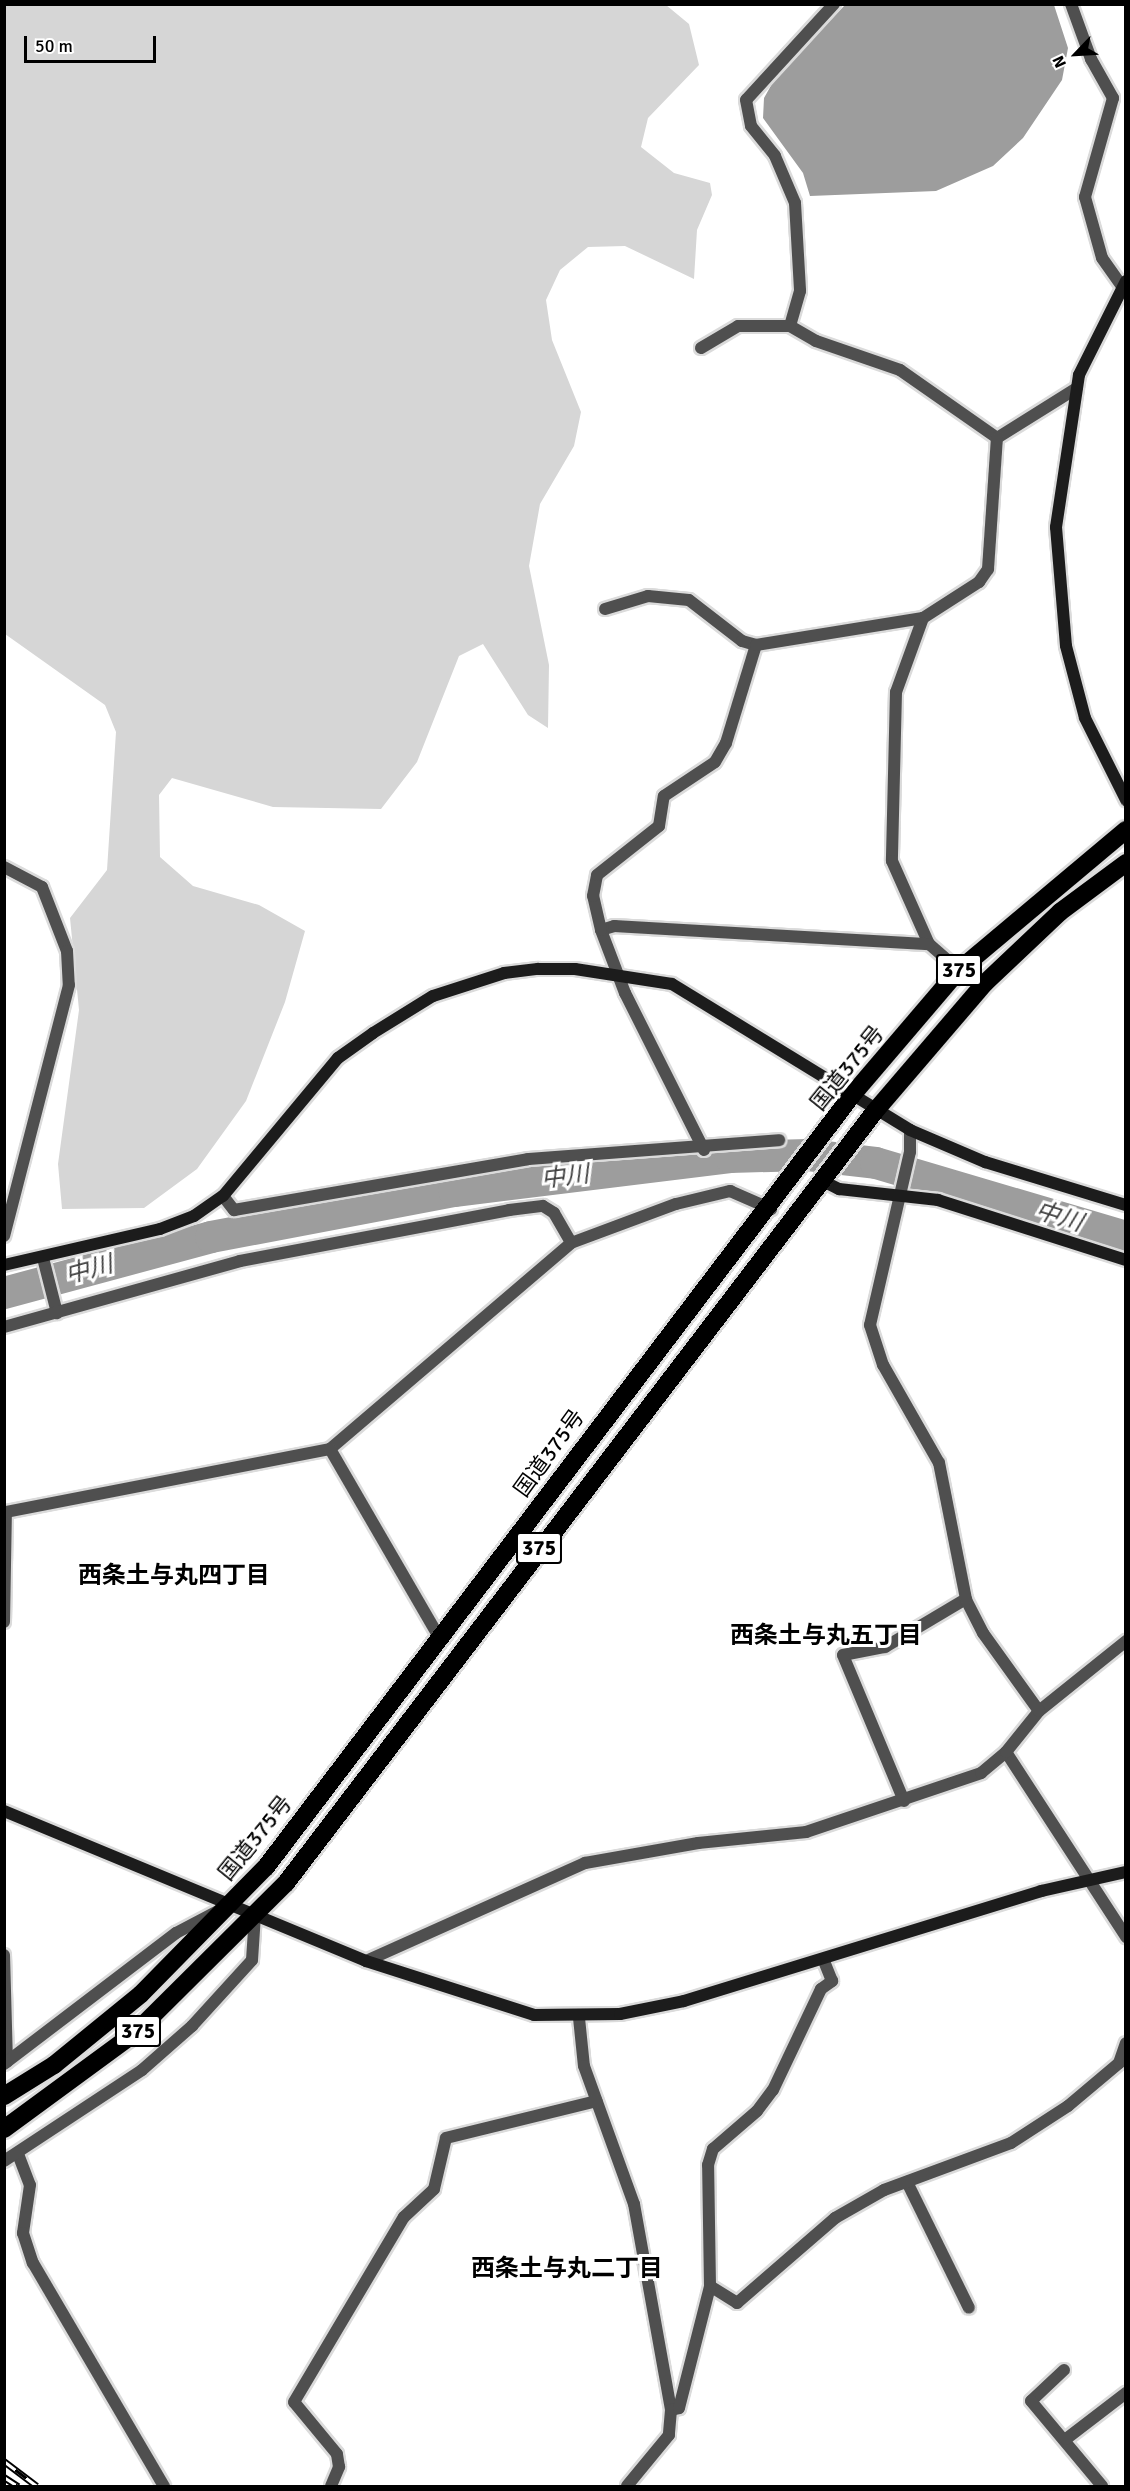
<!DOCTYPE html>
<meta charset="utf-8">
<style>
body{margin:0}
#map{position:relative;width:1130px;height:2491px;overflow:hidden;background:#fff;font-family:Signika,"Noto Sans JP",sans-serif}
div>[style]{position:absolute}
.green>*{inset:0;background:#d6d6d6}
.water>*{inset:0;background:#9d9d9d}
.river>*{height:32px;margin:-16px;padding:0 16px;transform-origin:16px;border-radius:16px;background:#9d9d9d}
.roads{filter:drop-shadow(2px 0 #dbdbdb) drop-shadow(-2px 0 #dbdbdb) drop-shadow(0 2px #dbdbdb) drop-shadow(0 -2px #dbdbdb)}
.street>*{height:12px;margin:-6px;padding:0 6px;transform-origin:6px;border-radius:6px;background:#4f4f4f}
.secondary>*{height:12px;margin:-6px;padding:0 6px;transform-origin:6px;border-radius:6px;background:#1c1c1c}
.highway>*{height:18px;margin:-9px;padding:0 9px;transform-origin:9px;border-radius:9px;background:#000}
.rail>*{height:7px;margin-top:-3.5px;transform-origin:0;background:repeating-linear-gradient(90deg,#fff 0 14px,#000 0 28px);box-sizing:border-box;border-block:2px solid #000}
span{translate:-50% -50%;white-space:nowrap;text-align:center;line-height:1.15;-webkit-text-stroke:6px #fff;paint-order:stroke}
.shield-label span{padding:2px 4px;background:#fff;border:2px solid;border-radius:4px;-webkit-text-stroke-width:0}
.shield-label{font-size:21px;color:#000;font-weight:700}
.street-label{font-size:22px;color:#000}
.water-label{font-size:24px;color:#3e3e3e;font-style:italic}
.neighbourhood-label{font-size:24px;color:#000;font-weight:700}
.frame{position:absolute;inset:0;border:6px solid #000;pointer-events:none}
.north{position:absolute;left:1046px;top:24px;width:60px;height:60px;-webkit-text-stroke:4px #fff;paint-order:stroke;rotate:245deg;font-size:16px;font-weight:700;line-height:24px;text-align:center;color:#000}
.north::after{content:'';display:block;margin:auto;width:21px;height:27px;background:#000;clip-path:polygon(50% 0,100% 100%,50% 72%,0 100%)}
.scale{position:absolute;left:24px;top:36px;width:132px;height:27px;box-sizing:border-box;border:3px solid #000;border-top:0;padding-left:8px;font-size:18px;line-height:21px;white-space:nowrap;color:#000;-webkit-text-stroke:4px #fff;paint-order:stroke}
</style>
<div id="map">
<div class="green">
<i style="clip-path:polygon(666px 5px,689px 24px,699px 65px,648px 118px,641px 147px,674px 173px,710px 183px,712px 195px,697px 230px,694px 279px,625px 246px,588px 247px,560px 270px,546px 300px,552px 340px,581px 412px,574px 446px,540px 504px,529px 566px,549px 665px,548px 728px,528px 715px,483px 644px,459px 656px,417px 762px,381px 809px,273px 807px,172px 778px,159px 795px,160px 857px,193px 886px,259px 905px,305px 931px,285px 1002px,246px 1101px,197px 1169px,144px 1208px,62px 1209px,58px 1164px,79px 1010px,70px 918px,107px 870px,116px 732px,105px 705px,5px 634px,5px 5px)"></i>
</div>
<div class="water">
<i style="clip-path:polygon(845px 5px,1054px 5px,1068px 48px,1062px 80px,1023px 138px,993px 166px,936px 191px,810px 196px,803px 173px,763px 118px,764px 98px,777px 75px)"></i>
</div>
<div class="river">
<i style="left:4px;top:1293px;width:214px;rotate:-15.1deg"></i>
<i style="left:211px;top:1237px;width:247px;rotate:-10.7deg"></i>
<i style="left:454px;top:1191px;width:278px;rotate:-7deg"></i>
<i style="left:730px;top:1157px;width:78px;rotate:-1.5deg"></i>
<i style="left:808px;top:1155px;width:68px;rotate:6.7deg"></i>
<i style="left:876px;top:1163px;width:261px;rotate:16.5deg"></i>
</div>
<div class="roads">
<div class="street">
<i style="left:834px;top:4px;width:130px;rotate:132.5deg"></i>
<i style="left:746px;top:100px;width:26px;rotate:79deg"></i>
<i style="left:751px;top:126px;width:38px;rotate:51deg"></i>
<i style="left:775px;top:156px;width:51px;rotate:66.9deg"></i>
<i style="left:795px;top:203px;width:88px;rotate:86.7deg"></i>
<i style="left:800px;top:291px;width:36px;rotate:106deg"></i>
<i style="left:790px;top:326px;width:30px;rotate:30deg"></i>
<i style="left:816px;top:341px;width:89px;rotate:19deg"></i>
<i style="left:900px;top:370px;width:118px;rotate:35deg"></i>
<i style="left:1071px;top:4px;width:59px;rotate:70deg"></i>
<i style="left:1091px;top:59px;width:45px;rotate:60.6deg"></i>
<i style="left:1113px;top:98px;width:103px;rotate:105.8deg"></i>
<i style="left:1085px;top:197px;width:63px;rotate:74.4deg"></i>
<i style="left:1102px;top:258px;width:42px;rotate:54.8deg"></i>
<i style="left:701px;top:348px;width:43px;rotate:-30.7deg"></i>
<i style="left:738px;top:326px;width:52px"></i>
<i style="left:997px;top:438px;width:94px;rotate:-32deg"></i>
<i style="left:605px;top:609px;width:45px;rotate:-16.8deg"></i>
<i style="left:648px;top:596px;width:41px;rotate:5.6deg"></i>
<i style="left:689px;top:600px;width:67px;rotate:37.7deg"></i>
<i style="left:742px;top:641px;width:15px;rotate:16deg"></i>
<i style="left:923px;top:618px;width:79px;rotate:110deg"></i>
<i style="left:896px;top:692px;width:169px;rotate:91.4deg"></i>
<i style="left:892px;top:861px;width:91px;rotate:66deg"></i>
<i style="left:929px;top:944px;width:40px;rotate:41deg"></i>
<i style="left:4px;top:867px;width:43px;rotate:27.8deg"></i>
<i style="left:42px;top:887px;width:69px;rotate:68.7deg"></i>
<i style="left:67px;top:951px;width:34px;rotate:87deg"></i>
<i style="left:69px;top:985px;width:259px;rotate:104.5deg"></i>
<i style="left:601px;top:930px;width:14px;rotate:-17deg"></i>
<i style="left:614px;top:926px;width:316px;rotate:3.3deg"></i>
<i style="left:704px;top:1150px;width:176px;rotate:-116.7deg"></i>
<i style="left:625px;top:993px;width:67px;rotate:-110.9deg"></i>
<i style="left:601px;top:930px;width:35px;rotate:-103deg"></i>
<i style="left:593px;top:896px;width:21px;rotate:-79deg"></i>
<i style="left:597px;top:875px;width:79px;rotate:-38.3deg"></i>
<i style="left:659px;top:826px;width:30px;rotate:-81deg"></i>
<i style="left:664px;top:796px;width:61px;rotate:-33.7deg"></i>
<i style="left:715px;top:762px;width:22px;rotate:-60deg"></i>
<i style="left:726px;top:743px;width:102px;rotate:-73deg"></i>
<i style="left:756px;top:645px;width:169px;rotate:-9.2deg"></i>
<i style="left:923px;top:618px;width:67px;rotate:-32.7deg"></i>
<i style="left:979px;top:582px;width:16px;rotate:-55deg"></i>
<i style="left:988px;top:569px;width:131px;rotate:-86.1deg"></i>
<i style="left:223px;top:1196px;width:18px;rotate:52deg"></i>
<i style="left:234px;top:1210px;width:298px;rotate:-9.8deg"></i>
<i style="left:528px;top:1159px;width:252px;rotate:-4.3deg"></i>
<i style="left:43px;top:1258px;width:57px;rotate:75.7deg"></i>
<i style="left:4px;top:1327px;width:245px;rotate:-15.6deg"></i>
<i style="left:240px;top:1261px;width:274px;rotate:-10.7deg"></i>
<i style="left:509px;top:1210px;width:34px;rotate:-7deg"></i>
<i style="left:543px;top:1206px;width:13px;rotate:32deg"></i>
<i style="left:554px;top:1213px;width:34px;rotate:60deg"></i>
<i style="left:330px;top:1449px;width:317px;rotate:-40.5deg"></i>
<i style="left:571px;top:1243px;width:112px;rotate:-20.4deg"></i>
<i style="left:676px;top:1204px;width:56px;rotate:-13.5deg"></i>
<i style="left:730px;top:1191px;width:45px;rotate:23.7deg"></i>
<i style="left:4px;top:1622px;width:110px;rotate:-89deg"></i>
<i style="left:6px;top:1512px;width:330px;rotate:-11deg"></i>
<i style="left:330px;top:1449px;width:220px;rotate:59.9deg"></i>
<i style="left:1039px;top:1711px;width:112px;rotate:-38.8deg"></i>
<i style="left:1006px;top:1752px;width:221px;rotate:57deg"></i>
<i style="left:904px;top:1801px;width:158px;rotate:-112.7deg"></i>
<i style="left:843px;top:1655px;width:43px;rotate:-10.8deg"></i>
<i style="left:885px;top:1647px;width:94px;rotate:-30.7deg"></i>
<i style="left:4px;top:1955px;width:107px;rotate:88.4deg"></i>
<i style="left:366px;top:1961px;width:240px;rotate:-24.1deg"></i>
<i style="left:585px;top:1863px;width:115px;rotate:-10deg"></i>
<i style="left:698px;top:1843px;width:109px;rotate:-5.8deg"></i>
<i style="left:806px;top:1832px;width:185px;rotate:-18.6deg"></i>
<i style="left:981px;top:1773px;width:33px;rotate:-40deg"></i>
<i style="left:1006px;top:1752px;width:53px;rotate:-51.2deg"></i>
<i style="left:1039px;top:1711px;width:96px;rotate:-125.7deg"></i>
<i style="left:983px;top:1633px;width:38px;rotate:-117deg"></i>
<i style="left:966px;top:1599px;width:139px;rotate:-101.2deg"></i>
<i style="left:939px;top:1463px;width:113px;rotate:-119.7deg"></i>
<i style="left:883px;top:1365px;width:42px;rotate:-108deg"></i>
<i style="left:870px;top:1325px;width:178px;rotate:-77deg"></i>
<i style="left:910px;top:1152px;width:22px;rotate:-90deg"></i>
<i style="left:579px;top:2018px;width:48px;rotate:84.1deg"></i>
<i style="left:584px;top:2066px;width:147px;rotate:70.1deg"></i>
<i style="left:634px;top:2204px;width:209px;rotate:79.8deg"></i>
<i style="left:671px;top:2410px;width:25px;rotate:95deg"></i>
<i style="left:669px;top:2435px;width:66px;rotate:129.5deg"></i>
<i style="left:4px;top:2064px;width:216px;rotate:-37.3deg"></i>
<i style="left:176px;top:1933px;width:52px;rotate:-27.6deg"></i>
<i style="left:18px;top:2154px;width:33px;rotate:69deg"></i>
<i style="left:30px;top:2185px;width:49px;rotate:98.3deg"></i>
<i style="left:23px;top:2233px;width:32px;rotate:72deg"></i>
<i style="left:33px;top:2263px;width:259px;rotate:59.6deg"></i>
<i style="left:4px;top:2161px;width:165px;rotate:-33.4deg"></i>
<i style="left:142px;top:2070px;width:67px;rotate:-41.3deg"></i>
<i style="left:192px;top:2026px;width:89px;rotate:-47.7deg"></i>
<i style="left:252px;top:1960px;width:45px;rotate:-86.2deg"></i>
<i style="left:907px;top:2182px;width:140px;rotate:63.8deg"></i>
<i style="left:710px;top:2286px;width:32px;rotate:32deg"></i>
<i style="left:737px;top:2303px;width:130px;rotate:-40.9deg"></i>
<i style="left:835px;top:2218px;width:56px;rotate:-29.7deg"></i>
<i style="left:884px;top:2190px;width:135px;rotate:-20.3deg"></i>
<i style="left:1011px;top:2143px;width:68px;rotate:-33deg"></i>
<i style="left:1068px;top:2106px;width:67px;rotate:-40.1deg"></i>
<i style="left:1119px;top:2063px;width:21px;rotate:-71deg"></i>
<i style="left:1064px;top:2370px;width:45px;rotate:136.8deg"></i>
<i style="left:1031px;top:2401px;width:111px;rotate:50.1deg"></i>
<i style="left:671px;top:2410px;width:8px;rotate:-14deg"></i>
<i style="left:679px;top:2408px;width:126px;rotate:-75.7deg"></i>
<i style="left:710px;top:2286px;width:121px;rotate:-90.9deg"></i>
<i style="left:708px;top:2165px;width:17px;rotate:-73deg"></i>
<i style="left:713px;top:2149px;width:58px;rotate:-40.8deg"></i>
<i style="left:757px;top:2111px;width:26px;rotate:-53deg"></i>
<i style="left:773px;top:2090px;width:112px;rotate:-64.6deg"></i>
<i style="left:821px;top:1989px;width:14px;rotate:-36deg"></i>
<i style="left:832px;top:1981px;width:22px;rotate:-112deg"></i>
<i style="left:1066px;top:2439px;width:76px;rotate:-37.5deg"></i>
<i style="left:331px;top:2486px;width:21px;rotate:-67deg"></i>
<i style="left:339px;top:2467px;width:13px;rotate:-99deg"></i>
<i style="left:337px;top:2454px;width:67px;rotate:-129.6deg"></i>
<i style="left:294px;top:2402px;width:215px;rotate:-59.3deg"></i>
<i style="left:404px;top:2217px;width:41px;rotate:-43deg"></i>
<i style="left:434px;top:2189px;width:52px;rotate:-76.8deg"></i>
<i style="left:446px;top:2138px;width:155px;rotate:-13.8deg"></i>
</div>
<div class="secondary">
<i style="left:1126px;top:281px;width:105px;rotate:116.6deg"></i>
<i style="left:1079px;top:375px;width:154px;rotate:98.6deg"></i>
<i style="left:1056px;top:527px;width:119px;rotate:85.2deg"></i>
<i style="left:1066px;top:646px;width:74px;rotate:75.2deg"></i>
<i style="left:1085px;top:718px;width:92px;rotate:63.4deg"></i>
<i style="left:823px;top:1181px;width:18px;rotate:27deg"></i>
<i style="left:839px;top:1189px;width:100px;rotate:6.3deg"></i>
<i style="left:938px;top:1200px;width:197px;rotate:17.7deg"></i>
<i style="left:4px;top:1265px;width:160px;rotate:-13deg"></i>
<i style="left:160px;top:1229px;width:36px;rotate:-21deg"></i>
<i style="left:194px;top:1216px;width:35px;rotate:-35deg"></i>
<i style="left:223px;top:1196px;width:180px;rotate:-50.2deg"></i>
<i style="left:338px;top:1058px;width:43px;rotate:-35.5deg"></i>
<i style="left:373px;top:1033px;width:70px;rotate:-31.7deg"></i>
<i style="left:433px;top:996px;width:75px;rotate:-17.9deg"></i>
<i style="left:504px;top:973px;width:34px;rotate:-7deg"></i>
<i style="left:538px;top:969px;width:37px"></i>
<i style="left:575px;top:969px;width:98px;rotate:8.8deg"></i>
<i style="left:672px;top:984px;width:279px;rotate:31.5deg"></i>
<i style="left:910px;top:1130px;width:82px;rotate:23.1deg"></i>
<i style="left:985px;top:1162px;width:147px;rotate:17deg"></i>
<i style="left:4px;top:1811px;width:392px;rotate:22.5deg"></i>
<i style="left:366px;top:1961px;width:176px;rotate:17.8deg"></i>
<i style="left:534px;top:2015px;width:86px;rotate:-0.7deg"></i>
<i style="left:620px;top:2014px;width:65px;rotate:-11.5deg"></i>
<i style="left:684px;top:2001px;width:374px;rotate:-17.1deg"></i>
<i style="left:1041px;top:1891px;width:87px;rotate:-12.6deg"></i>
</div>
<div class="highway">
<i style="left:4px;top:2096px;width:59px;rotate:-31.8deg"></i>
<i style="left:54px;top:2065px;width:112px;rotate:-39.2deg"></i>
<i style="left:141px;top:1994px;width:178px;rotate:-45.5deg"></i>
<i style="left:266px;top:1867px;width:971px;rotate:-52.79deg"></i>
<i style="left:853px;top:1094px;width:163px;rotate:-49.5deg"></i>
<i style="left:959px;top:970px;width:218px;rotate:-40deg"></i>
<i style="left:4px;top:2129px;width:164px;rotate:-36.3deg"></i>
<i style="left:136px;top:2032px;width:211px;rotate:-44.8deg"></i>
<i style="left:286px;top:1883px;width:972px;rotate:-52.65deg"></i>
<i style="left:876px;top:1110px;width:167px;rotate:-49.4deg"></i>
<i style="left:985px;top:983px;width:103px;rotate:-43.4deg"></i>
<i style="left:1060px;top:912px;width:82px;rotate:-36.6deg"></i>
</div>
</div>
<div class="rail">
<i style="left:4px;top:2461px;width:41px;rotate:37.1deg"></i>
<i style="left:4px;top:2477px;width:17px;rotate:33deg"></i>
</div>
<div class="shield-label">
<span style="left:959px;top:970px">375</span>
<span style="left:539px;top:1548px">375</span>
<span style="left:138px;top:2031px">375</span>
</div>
<div class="street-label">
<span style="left:847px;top:1068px;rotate:-51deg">国道375号</span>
<span style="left:549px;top:1453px;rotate:-54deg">国道375号</span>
<span style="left:255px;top:1838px;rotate:-51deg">国道375号</span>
</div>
<div class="water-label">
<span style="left:565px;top:1177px;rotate:-7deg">中川</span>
<span style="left:1059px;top:1217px;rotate:17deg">中川</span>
<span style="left:89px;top:1270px;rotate:-15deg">中川</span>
</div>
<div class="neighbourhood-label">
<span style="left:174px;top:1576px">西条土与丸四丁目</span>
<span style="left:826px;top:1636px">西条土与丸五丁目</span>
<span style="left:567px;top:2269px">西条土与丸二丁目</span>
</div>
<div class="frame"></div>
<div class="north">N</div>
<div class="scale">50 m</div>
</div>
